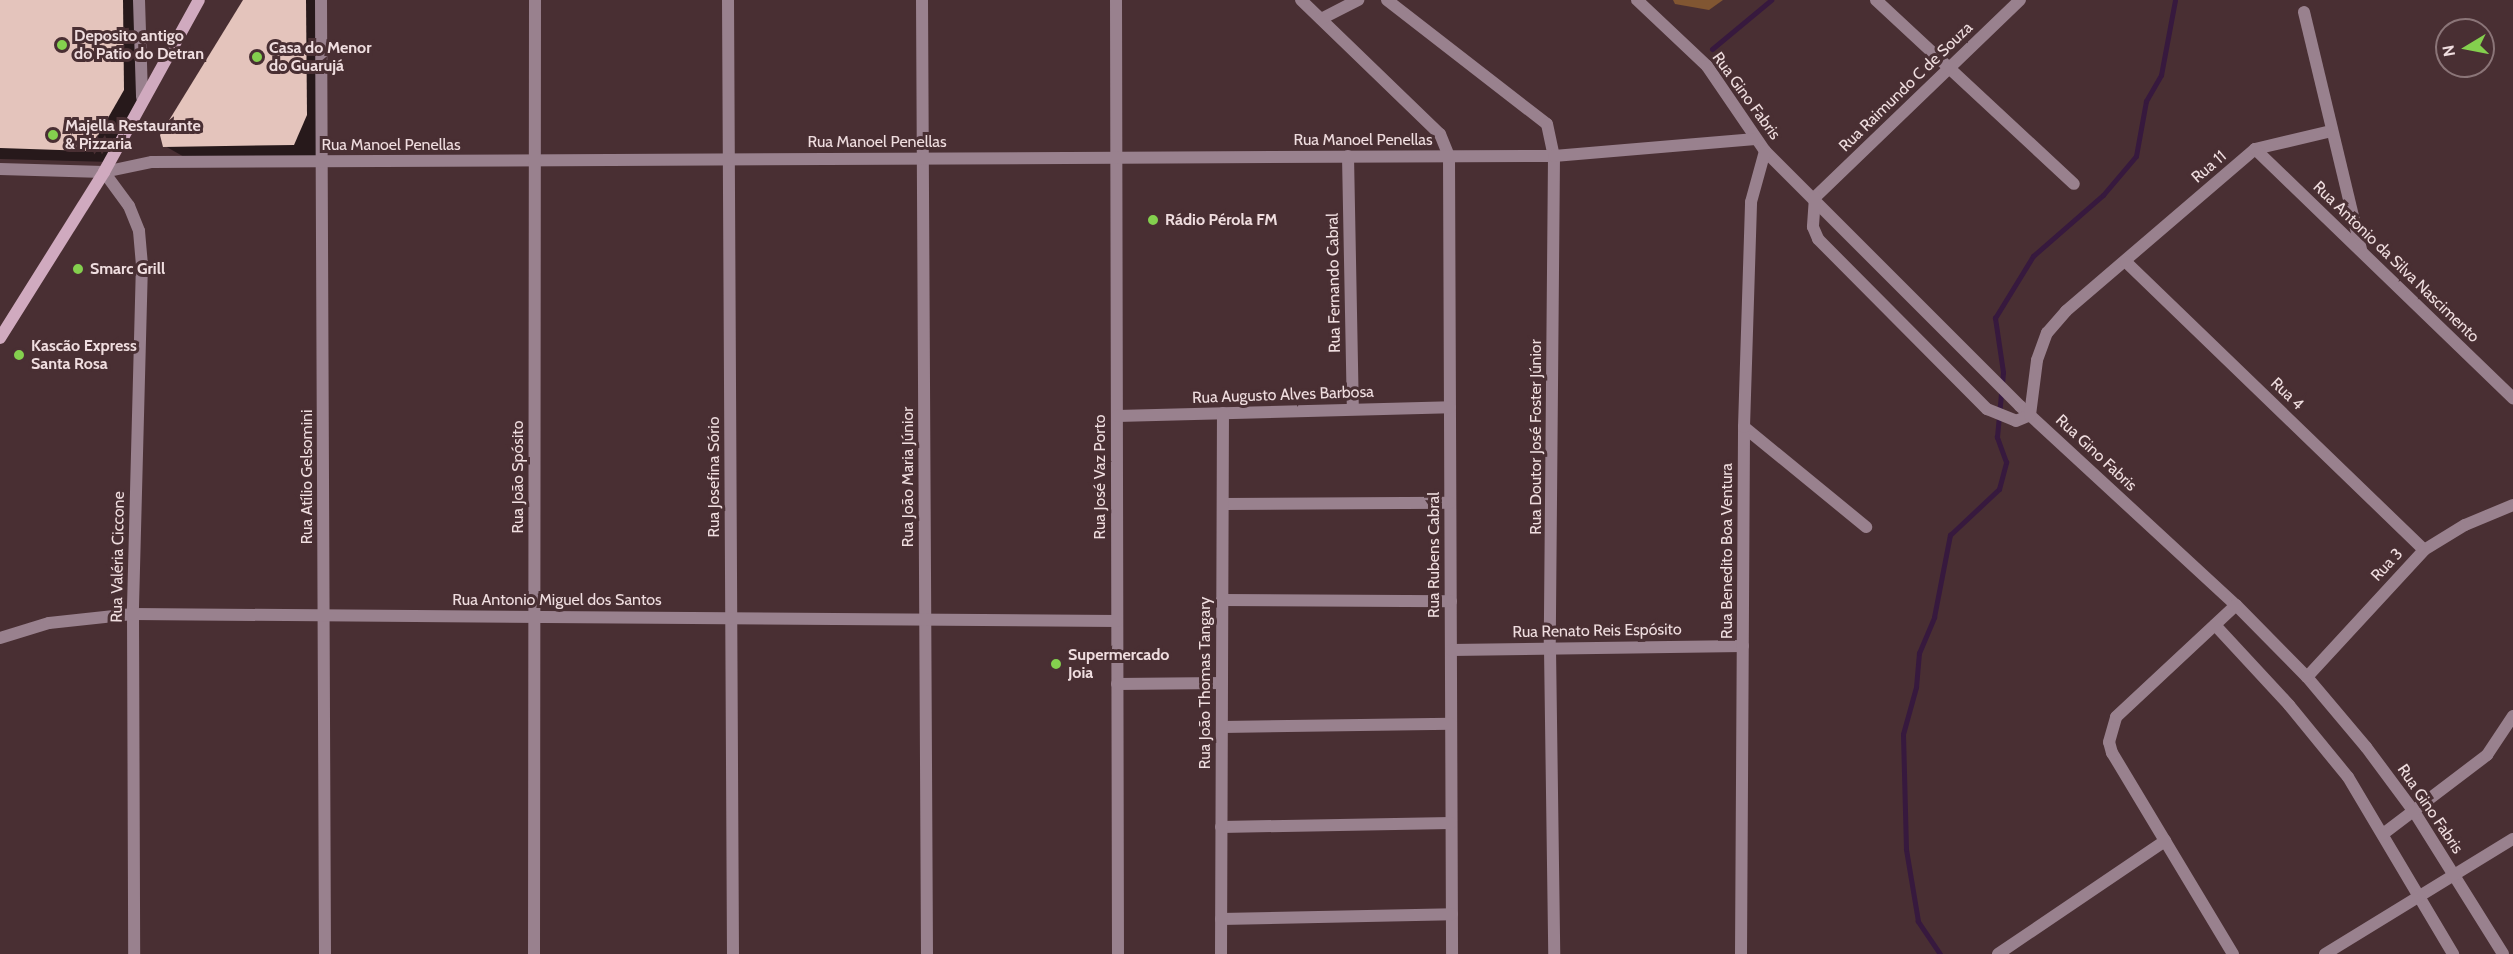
<!DOCTYPE html>
<meta charset="utf-8">
<style>
body{margin:0}
#map{position:relative;width:2513px;height:954px;overflow:hidden;background:#492f33;font-family:Cabin,sans-serif}
div>[style]{position:absolute}
.forest>*{inset:0;background:#815632}
.shadow>*{inset:0;background:#0007}
.stream>*{height:5px;margin:-2.5px;padding:0 2.5px;transform-origin:2.5px;border-radius:2.5px;background:#37193e}
.building>*{inset:0;background:#e4c4bc}
.street>*{height:12px;margin:-6px;padding:0 6px;transform-origin:6px;border-radius:6px;background:#99818e}
.secondary>*{height:12px;margin:-6px;padding:0 6px;transform-origin:6px;border-radius:6px;background:#d0aabf}
.dots>*{width:16px;height:16px;translate:-50% -50%;box-sizing:border-box;border:3px solid #492f33;border-radius:50%}
span{translate:-50% -50%;white-space:nowrap;text-align:center;line-height:1.15;-webkit-text-stroke:6px #492f33;paint-order:stroke}
.poi-label{font-size:16px;color:#efdddf;font-weight:700}
.left{translate:0 -50%;text-align:left}
.street-label{font-size:16px;color:#efdddf}
.north{position:absolute;left:2435px;top:18px;width:60px;height:60px;box-sizing:border-box;background:#492f33;border:2px solid #8b7578;border-radius:50%;rotate:260deg;font-size:16px;font-weight:700;line-height:24px;text-align:center;color:#efdddf}
.north::after{content:'';display:block;margin:auto;width:21px;height:27px;background:#84d04e;clip-path:polygon(50% 0,100% 100%,50% 72%,0 100%)}
</style>
<div id="map">
<div class="forest">
<i style="clip-path:polygon(1673px 0,1723px 0,1709px 10px,1675px 4px)"></i>
</div>
<div class="shadow">
<i style="clip-path:polygon(0 0,144px 0,145px 102px,111px 162px,0 159px)"></i>
<i style="clip-path:polygon(245px 0,326px 0,327px 127px,316px 156px,186px 158px,165px 146px)"></i>
</div>
<div class="stream">
<i style="left:1712px;top:49px;width:77px;rotate:-39.7deg"></i>
<i style="left:1940px;top:954px;width:40px;rotate:-124deg"></i>
<i style="left:1918px;top:921px;width:73px;rotate:-99.5deg"></i>
<i style="left:1906px;top:849px;width:115px;rotate:-91.5deg"></i>
<i style="left:1903px;top:734px;width:49px;rotate:-74.5deg"></i>
<i style="left:1916px;top:687px;width:34px;rotate:-85deg"></i>
<i style="left:1919px;top:653px;width:39px;rotate:-67deg"></i>
<i style="left:1934px;top:617px;width:84px;rotate:-79deg"></i>
<i style="left:1950px;top:535px;width:67px;rotate:-43.2deg"></i>
<i style="left:1999px;top:489px;width:28px;rotate:-75deg"></i>
<i style="left:2006px;top:462px;width:27px;rotate:-110deg"></i>
<i style="left:1997px;top:437px;width:65px;rotate:-84.7deg"></i>
<i style="left:2003px;top:372px;width:55px;rotate:-98.4deg"></i>
<i style="left:1995px;top:318px;width:73px;rotate:-58.5deg"></i>
<i style="left:2033px;top:256px;width:93px;rotate:-41.1deg"></i>
<i style="left:2103px;top:195px;width:51px;rotate:-49.8deg"></i>
<i style="left:2136px;top:156px;width:56px;rotate:-79.7deg"></i>
<i style="left:2146px;top:101px;width:30px;rotate:-60deg"></i>
<i style="left:2161px;top:75px;width:76px;rotate:-79.4deg"></i>
</div>
<div class="building">
<i style="clip-path:polygon(0 0,123px 0,124px 90px,89px 151px,0 148px)"></i>
<i style="clip-path:polygon(243px 0,306px 0,307px 115px,294px 145px,163px 147px,160px 135px)"></i>
</div>
<div class="street">
<i style="left:139px;top:0;width:97px;rotate:88.2deg"></i>
<i style="left:321px;top:0;width:954px;rotate:89.76deg"></i>
<i style="left:728px;top:0;width:954px;rotate:89.7deg"></i>
<i style="left:922px;top:0;width:954px;rotate:89.7deg"></i>
<i style="left:1116px;top:0;width:954px;rotate:89.88deg"></i>
<i style="left:1301px;top:0;width:193px;rotate:44deg"></i>
<i style="left:1440px;top:134px;width:24px;rotate:68deg"></i>
<i style="left:1449px;top:156px;width:798px;rotate:89.78deg"></i>
<i style="left:1387px;top:0;width:202px;rotate:37.8deg"></i>
<i style="left:1547px;top:124px;width:33px;rotate:78deg"></i>
<i style="left:1554px;top:156px;width:493px;rotate:90.5deg"></i>
<i style="left:1550px;top:649px;width:305px;rotate:89.2deg"></i>
<i style="left:1637px;top:0;width:96px;rotate:43.3deg"></i>
<i style="left:1707px;top:66px;width:103px;rotate:55.7deg"></i>
<i style="left:1765px;top:151px;width:361px;rotate:45deg"></i>
<i style="left:2020px;top:406px;width:294px;rotate:42.7deg"></i>
<i style="left:2236px;top:605px;width:101px;rotate:45.4deg"></i>
<i style="left:2307px;top:677px;width:92px;rotate:49.9deg"></i>
<i style="left:2366px;top:747px;width:82px;rotate:53.4deg"></i>
<i style="left:2415px;top:813px;width:166px;rotate:58deg"></i>
<i style="left:1876px;top:0;width:270px;rotate:42.9deg"></i>
<i style="left:2020px;top:0;width:284px;rotate:136.1deg"></i>
<i style="left:1815px;top:197px;width:30px;rotate:94deg"></i>
<i style="left:1813px;top:227px;width:13px;rotate:67deg"></i>
<i style="left:1818px;top:239px;width:240px;rotate:45.2deg"></i>
<i style="left:1987px;top:409px;width:31px;rotate:22deg"></i>
<i style="left:2016px;top:421px;width:15px;rotate:-23deg"></i>
<i style="left:2030px;top:415px;width:55px;rotate:-82.7deg"></i>
<i style="left:2037px;top:360px;width:29px;rotate:-70deg"></i>
<i style="left:2047px;top:333px;width:29px;rotate:-49deg"></i>
<i style="left:2066px;top:311px;width:249px;rotate:-40.6deg"></i>
<i style="left:2255px;top:149px;width:79px;rotate:-13.2deg"></i>
<i style="left:2304px;top:12px;width:245px;rotate:76.5deg"></i>
<i style="left:1321px;top:19px;width:42px;rotate:-27.2deg"></i>
<i style="left:2255px;top:149px;width:359px;rotate:44deg"></i>
<i style="left:1348px;top:156px;width:253px;rotate:88.9deg"></i>
<i style="left:0;top:169px;width:104px;rotate:1.7deg"></i>
<i style="left:104px;top:172px;width:49px;rotate:-11.8deg"></i>
<i style="left:152px;top:162px;width:1402px;rotate:-0.25deg"></i>
<i style="left:1554px;top:156px;width:202px;rotate:-4.8deg"></i>
<i style="left:104px;top:172px;width:42px;rotate:53.7deg"></i>
<i style="left:129px;top:206px;width:27px;rotate:68deg"></i>
<i style="left:139px;top:231px;width:32px;rotate:85deg"></i>
<i style="left:142px;top:263px;width:351px;rotate:91.5deg"></i>
<i style="left:133px;top:614px;width:340px;rotate:89.8deg"></i>
<i style="left:2126px;top:262px;width:414px;rotate:44deg"></i>
<i style="left:1117px;top:416px;width:333px;rotate:-1.5deg"></i>
<i style="left:1744px;top:427px;width:158px;rotate:39.3deg"></i>
<i style="left:1223px;top:504px;width:227px;rotate:-0.3deg"></i>
<i style="left:1222px;top:600px;width:229px;rotate:0.3deg"></i>
<i style="left:2215px;top:625px;width:109px;rotate:47.2deg"></i>
<i style="left:2289px;top:705px;width:93px;rotate:50.7deg"></i>
<i style="left:2348px;top:777px;width:206px;rotate:59.3deg"></i>
<i style="left:0;top:638px;width:51px;rotate:-17deg"></i>
<i style="left:49px;top:623px;width:84px;rotate:-6.1deg"></i>
<i style="left:133px;top:614px;width:984px;rotate:0.41deg"></i>
<i style="left:1451px;top:650px;width:292px;rotate:-0.8deg"></i>
<i style="left:2307px;top:677px;width:173px;rotate:-47.3deg"></i>
<i style="left:2424px;top:550px;width:48px;rotate:-31.4deg"></i>
<i style="left:2465px;top:525px;width:52px;rotate:-22.6deg"></i>
<i style="left:1117px;top:684px;width:105px;rotate:-0.5deg"></i>
<i style="left:1222px;top:727px;width:229px;rotate:-0.8deg"></i>
<i style="left:1221px;top:827px;width:230px;rotate:-1deg"></i>
<i style="left:2383px;top:834px;width:131px;rotate:-37.2deg"></i>
<i style="left:2487px;top:755px;width:47px;rotate:-56.3deg"></i>
<i style="left:1221px;top:919px;width:231px;rotate:-1.2deg"></i>
<i style="left:534px;top:954px;width:954px;rotate:-89.94deg"></i>
<i style="left:1221px;top:954px;width:541px;rotate:-89.79deg"></i>
<i style="left:1741px;top:954px;width:527px;rotate:-89.67deg"></i>
<i style="left:1744px;top:427px;width:225px;rotate:-88.2deg"></i>
<i style="left:1751px;top:202px;width:53px;rotate:-74.6deg"></i>
<i style="left:1998px;top:954px;width:202px;rotate:-34.1deg"></i>
<i style="left:2233px;top:954px;width:235px;rotate:-121deg"></i>
<i style="left:2112px;top:753px;width:11px;rotate:-105deg"></i>
<i style="left:2109px;top:742px;width:26px;rotate:-74deg"></i>
<i style="left:2116px;top:717px;width:164px;rotate:-43deg"></i>
<i style="left:2325px;top:954px;width:220px;rotate:-31.5deg"></i>
</div>
<div class="secondary">
<i style="left:0;top:338px;width:196px;rotate:-57.9deg"></i>
<i style="left:104px;top:172px;width:196px;rotate:-61.1deg"></i>
</div>
<div class="dots">
<i style="left:62px;top:45px;background:#84d04e"></i>
<i style="left:257px;top:57px;background:#84d04e"></i>
<i style="left:53px;top:135px;background:#84d04e"></i>
<i style="left:1153px;top:220px;background:#84d04e"></i>
<i style="left:78px;top:269px;background:#84d04e"></i>
<i style="left:19px;top:355px;background:#84d04e"></i>
<i style="left:1056px;top:664px;background:#84d04e"></i>
</div>
<div class="poi-label">
<span class="left" style="left:74px;top:45px">Deposito antigo<br>do Patio do Detran</span>
<span class="left" style="left:269px;top:57px">Casa do Menor<br>do Guarujá</span>
<span class="left" style="left:65px;top:135px">Majella Restaurante<br>&amp; Pizzaria</span>
<span class="left" style="left:1165px;top:220px">Rádio Pérola FM</span>
<span class="left" style="left:90px;top:269px">Smarc Grill</span>
<span class="left" style="left:31px;top:355px">Kascão Express<br>Santa Rosa</span>
<span class="left" style="left:1068px;top:664px">Supermercado<br>Joia</span>
</div>
<div class="street-label">
<span style="left:1906px;top:87px;rotate:-44deg">Rua Raimundo C de Souza</span>
<span style="left:1746px;top:96px;rotate:54deg">Rua Gino Fabris</span>
<span style="left:1363px;top:140px">Rua Manoel Penellas</span>
<span style="left:877px;top:142px">Rua Manoel Penellas</span>
<span style="left:391px;top:145px">Rua Manoel Penellas</span>
<span style="left:2209px;top:167px;rotate:-41deg">Rua 11</span>
<span style="left:2396px;top:262px;rotate:44deg">Rua Antonio da Silva Nascimento</span>
<span style="left:1334px;top:283px;rotate:-91deg">Rua Fernando Cabral</span>
<span style="left:2287px;top:394px;rotate:44deg">Rua 4</span>
<span style="left:1283px;top:395px;rotate:-2deg">Rua Augusto Alves Barbosa</span>
<span style="left:1536px;top:437px;rotate:-90deg">Rua Doutor José Foster Júnior</span>
<span style="left:2096px;top:453px;rotate:43deg">Rua Gino Fabris</span>
<span style="left:307px;top:477px;rotate:-90deg">Rua Atílio Gelsomini</span>
<span style="left:518px;top:477px;rotate:-90deg">Rua João Spósito</span>
<span style="left:714px;top:477px;rotate:-90deg">Rua Josefina Sório</span>
<span style="left:908px;top:477px;rotate:-90deg">Rua João Maria Júnior</span>
<span style="left:1100px;top:477px;rotate:-90deg">Rua José Vaz Porto</span>
<span style="left:1727px;top:551px;rotate:-90deg">Rua Benedito Boa Ventura</span>
<span style="left:1434px;top:555px;rotate:-90deg">Rua Rubens Cabral</span>
<span style="left:118px;top:557px;rotate:-89deg">Rua Valéria Ciccone</span>
<span style="left:2387px;top:565px;rotate:-47deg">Rua 3</span>
<span style="left:557px;top:600px">Rua Antonio Miguel dos Santos</span>
<span style="left:1597px;top:631px;rotate:-1deg">Rua Renato Reis Espósito</span>
<span style="left:1205px;top:683px;rotate:-90deg">Rua João Thomas Tangary</span>
<span style="left:2430px;top:809px;rotate:56deg">Rua Gino Fabris</span>
</div>
<div class="north">N</div>
</div>
